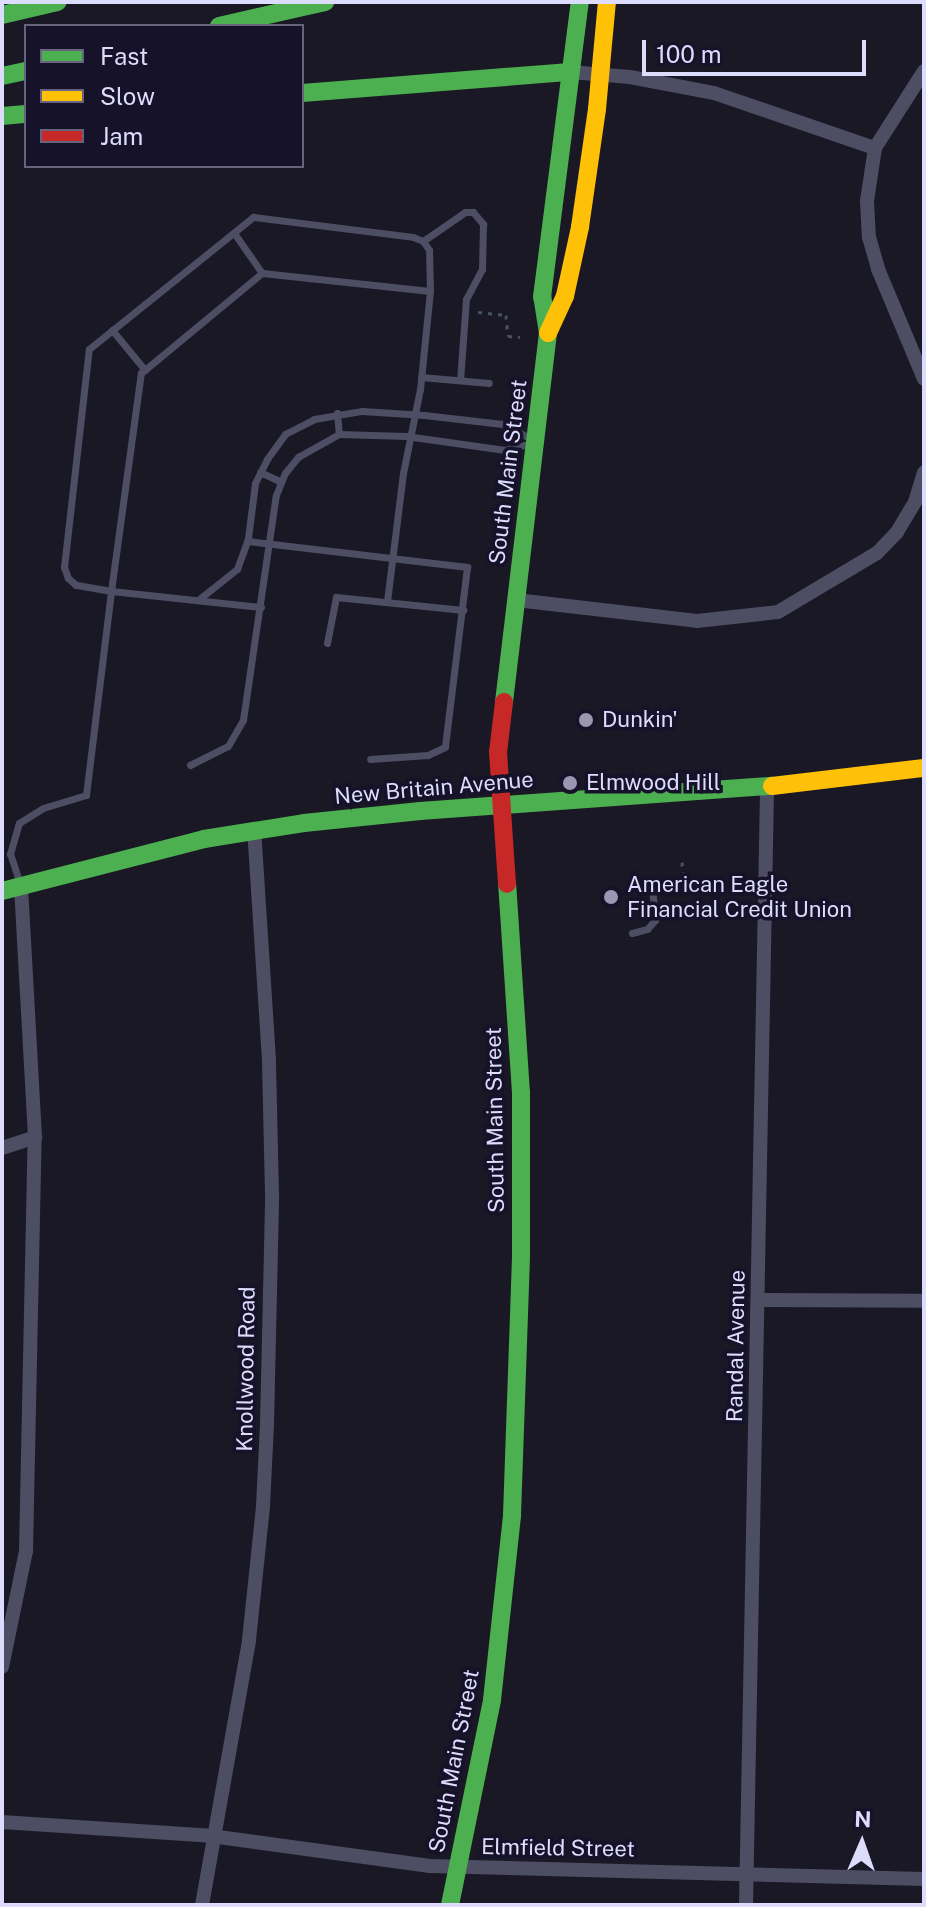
<!DOCTYPE html>
<style>
body{margin:0}
#map{position:relative;width:926px;height:1907px;overflow:hidden;background:#191824;font-family:"Public Sans",sans-serif}
div>[style]{position:absolute}
.path>*{height:3px;margin-top:-1.5px;transform-origin:0;background:repeating-linear-gradient(90deg,#475460 0 4px,transparent 0 10px)}
.lane>*{height:7px;margin:-3.5px;padding:0 3.5px;transform-origin:3.5px;border-radius:3.5px;background:#4d4d64}
.street>*{height:14px;margin:-7px;padding:0 7px;transform-origin:7px;border-radius:7px;background:#4d4d64}
.fast>*{height:18px;margin:-9px;padding:0 9px;transform-origin:9px;border-radius:9px;background:#4caf50}
.slow>*{height:18px;margin:-9px;padding:0 9px;transform-origin:9px;border-radius:9px;background:#ffc107}
.jam>*{height:18px;margin:-9px;padding:0 9px;transform-origin:9px;border-radius:9px;background:#c62828}
.dots>*{width:22px;height:22px;translate:-50% -50%;box-sizing:border-box;border:4px solid #15122a;border-radius:50%}
span{translate:-50% -50%;white-space:nowrap;text-align:center;line-height:1.15;-webkit-text-stroke:7px #15122a;paint-order:stroke}
.street-label{font-size:22px;color:#dedcfd}
.poi-label{font-size:22px;color:#dedcfd}
.left{translate:0 -50%;text-align:left}
.frame{position:absolute;inset:0;border:4px solid #dedcfd;pointer-events:none}
.legend{position:absolute;left:24px;top:24px;width:280px;height:144px;box-sizing:border-box;background:#15122a;border:2px solid #65637e;margin:0;padding:10px 14px;list-style:none;font-size:24px;color:#dedcfd}
.legend li{display:flex;align-items:center;gap:16px;height:40px}
.legend b{width:40px;border:2px solid #65637e}
.north{position:absolute;left:822px;top:1803px;width:80px;height:80px;-webkit-text-stroke:6px #15122a;paint-order:stroke;rotate:2deg;font-size:22px;font-weight:700;line-height:32px;text-align:center;color:#dedcfd}
.north::after{content:'';display:block;margin:auto;width:28px;height:36px;background:#dedcfd;clip-path:polygon(50% 0,100% 100%,50% 72%,0 100%)}
.scale{position:absolute;left:642px;top:40px;width:224px;height:36px;box-sizing:border-box;border:4px solid #dedcfd;border-top:0;padding-left:10px;font-size:24px;line-height:28px;white-space:nowrap;color:#dedcfd;-webkit-text-stroke:6px #15122a;paint-order:stroke}
</style>
<div id="map">
<div class="path">
<i style="left:478px;top:312px;width:28px;rotate:6deg"></i>
<i style="left:506px;top:315px;width:21px;rotate:85deg"></i>
<i style="left:508px;top:336px;width:12px;rotate:5deg"></i>
<i style="left:682px;top:862px;width:12px;rotate:85deg"></i>
</div>
<div class="lane">
<i style="left:234px;top:233px;width:49px;rotate:55deg"></i>
<i style="left:423px;top:241px;width:51px;rotate:-34.6deg"></i>
<i style="left:465px;top:212px;width:8px"></i>
<i style="left:473px;top:212px;width:16px;rotate:50deg"></i>
<i style="left:483px;top:224px;width:45px;rotate:91.3deg"></i>
<i style="left:482px;top:269px;width:34px;rotate:118deg"></i>
<i style="left:466px;top:299px;width:81px;rotate:94.2deg"></i>
<i style="left:112px;top:330px;width:52px;rotate:50.5deg"></i>
<i style="left:421px;top:377px;width:68px;rotate:5deg"></i>
<i style="left:337px;top:413px;width:21px;rotate:85deg"></i>
<i style="left:260px;top:472px;width:23px;rotate:25deg"></i>
<i style="left:247px;top:541px;width:222px;rotate:6.7deg"></i>
<i style="left:467px;top:567px;width:181px;rotate:97deg"></i>
<i style="left:445px;top:747px;width:19px;rotate:155deg"></i>
<i style="left:428px;top:755px;width:58px;rotate:176.1deg"></i>
<i style="left:198px;top:600px;width:50px;rotate:-38.5deg"></i>
<i style="left:237px;top:569px;width:33px;rotate:-70deg"></i>
<i style="left:248px;top:538px;width:55px;rotate:-82.7deg"></i>
<i style="left:255px;top:483px;width:27px;rotate:-63deg"></i>
<i style="left:267px;top:459px;width:31px;rotate:-54deg"></i>
<i style="left:285px;top:434px;width:33px;rotate:-27deg"></i>
<i style="left:314px;top:419px;width:49px;rotate:-9.5deg"></i>
<i style="left:362px;top:411px;width:62px;rotate:3.7deg"></i>
<i style="left:424px;top:415px;width:79px;rotate:6.6deg"></i>
<i style="left:502px;top:424px;width:33px;rotate:27deg"></i>
<i style="left:261px;top:607px;width:151px;rotate:-173.9deg"></i>
<i style="left:111px;top:591px;width:220px;rotate:-82.2deg"></i>
<i style="left:141px;top:373px;width:157px;rotate:-39.6deg"></i>
<i style="left:262px;top:273px;width:169px;rotate:6.1deg"></i>
<i style="left:327px;top:643px;width:47px;rotate:-78.9deg"></i>
<i style="left:336px;top:597px;width:128px;rotate:5.8deg"></i>
<i style="left:190px;top:765px;width:42px;rotate:-26.6deg"></i>
<i style="left:228px;top:746px;width:30px;rotate:-60deg"></i>
<i style="left:243px;top:720px;width:227px;rotate:-81.7deg"></i>
<i style="left:276px;top:495px;width:24px;rotate:-68deg"></i>
<i style="left:285px;top:473px;width:21px;rotate:-51deg"></i>
<i style="left:298px;top:457px;width:47px;rotate:-29.3deg"></i>
<i style="left:339px;top:434px;width:67px;rotate:1.7deg"></i>
<i style="left:406px;top:436px;width:100px;rotate:8deg"></i>
<i style="left:505px;top:450px;width:27px;rotate:-15deg"></i>
<i style="left:20px;top:884px;width:32px;rotate:-108deg"></i>
<i style="left:10px;top:854px;width:32px;rotate:-74deg"></i>
<i style="left:19px;top:823px;width:28px;rotate:-32deg"></i>
<i style="left:43px;top:808px;width:45px;rotate:-16.8deg"></i>
<i style="left:86px;top:795px;width:206px;rotate:-83deg"></i>
<i style="left:111px;top:591px;width:36px;rotate:-170deg"></i>
<i style="left:76px;top:585px;width:11px;rotate:-139deg"></i>
<i style="left:68px;top:578px;width:12px;rotate:-110deg"></i>
<i style="left:64px;top:567px;width:219px;rotate:-83.5deg"></i>
<i style="left:89px;top:349px;width:211px;rotate:-38.8deg"></i>
<i style="left:253px;top:217px;width:161px;rotate:7.1deg"></i>
<i style="left:413px;top:237px;width:11px;rotate:22deg"></i>
<i style="left:423px;top:241px;width:11px;rotate:56deg"></i>
<i style="left:429px;top:250px;width:41px;rotate:88.6deg"></i>
<i style="left:430px;top:291px;width:99px;rotate:95.8deg"></i>
<i style="left:420px;top:389px;width:86px;rotate:101.4deg"></i>
<i style="left:403px;top:473px;width:130px;rotate:97.1deg"></i>
<i style="left:632px;top:933px;width:16px;rotate:-15deg"></i>
<i style="left:647px;top:929px;width:12px;rotate:-48deg"></i>
<i style="left:655px;top:920px;width:38px;rotate:-95deg"></i>
</div>
<div class="street">
<i style="left:924px;top:71px;width:91px;rotate:122.5deg"></i>
<i style="left:875px;top:148px;width:54px;rotate:98.6deg"></i>
<i style="left:867px;top:201px;width:36px;rotate:87deg"></i>
<i style="left:869px;top:237px;width:33px;rotate:74deg"></i>
<i style="left:878px;top:269px;width:119px;rotate:67.3deg"></i>
<i style="left:570px;top:72px;width:60px;rotate:4.8deg"></i>
<i style="left:630px;top:77px;width:86px;rotate:10.8deg"></i>
<i style="left:714px;top:93px;width:170px;rotate:18.9deg"></i>
<i style="left:516px;top:600px;width:182px;rotate:6.6deg"></i>
<i style="left:697px;top:621px;width:81px;rotate:-6.3deg"></i>
<i style="left:778px;top:612px;width:115px;rotate:-30.8deg"></i>
<i style="left:877px;top:553px;width:29px;rotate:-46deg"></i>
<i style="left:897px;top:532px;width:35px;rotate:-59deg"></i>
<i style="left:915px;top:502px;width:31px;rotate:-73deg"></i>
<i style="left:2px;top:1148px;width:35px;rotate:-18deg"></i>
<i style="left:760px;top:1300px;width:164px;rotate:0.3deg"></i>
<i style="left:2px;top:1667px;width:118px;rotate:-78.3deg"></i>
<i style="left:26px;top:1551px;width:414px;rotate:-88.8deg"></i>
<i style="left:35px;top:1137px;width:251px;rotate:-93.2deg"></i>
<i style="left:2px;top:1822px;width:209px;rotate:3.8deg"></i>
<i style="left:211px;top:1836px;width:221px;rotate:7.8deg"></i>
<i style="left:430px;top:1866px;width:494px;rotate:1.5deg"></i>
<i style="left:202px;top:1905px;width:269px;rotate:-79.9deg"></i>
<i style="left:249px;top:1640px;width:135px;rotate:-84deg"></i>
<i style="left:263px;top:1506px;width:82px;rotate:-87.2deg"></i>
<i style="left:267px;top:1424px;width:229px;rotate:-88.7deg"></i>
<i style="left:272px;top:1195px;width:135px;rotate:-91.3deg"></i>
<i style="left:269px;top:1060px;width:230px;rotate:-93.7deg"></i>
<i style="left:746px;top:1905px;width:1117px;rotate:-88.92deg"></i>
</div>
<div class="fast">
<i style="left:2px;top:15px;width:57px;rotate:-13.1deg"></i>
<i style="left:219px;top:26px;width:109px;rotate:-12.8deg"></i>
<i style="left:2px;top:76px;width:25px;rotate:-12deg"></i>
<i style="left:302px;top:93px;width:269px;rotate:-4.5deg"></i>
<i style="left:2px;top:116px;width:24px;rotate:-5deg"></i>
<i style="left:504px;top:702px;width:372px;rotate:-83.2deg"></i>
<i style="left:548px;top:333px;width:36px;rotate:-99deg"></i>
<i style="left:542px;top:297px;width:297px;rotate:-82.7deg"></i>
<i style="left:2px;top:891px;width:209px;rotate:-14.4deg"></i>
<i style="left:204px;top:839px;width:101px;rotate:-9.1deg"></i>
<i style="left:304px;top:823px;width:117px;rotate:-5.9deg"></i>
<i style="left:420px;top:811px;width:353px;rotate:-4.1deg"></i>
<i style="left:450px;top:1905px;width:209px;rotate:-78.4deg"></i>
<i style="left:492px;top:1700px;width:186px;rotate:-83.8deg"></i>
<i style="left:512px;top:1515px;width:259px;rotate:-88deg"></i>
<i style="left:521px;top:1256px;width:163px;rotate:-90deg"></i>
<i style="left:521px;top:1093px;width:209px;rotate:-93.8deg"></i>
</div>
<div class="slow">
<i style="left:548px;top:333px;width:41px;rotate:-65.3deg"></i>
<i style="left:565px;top:296px;width:71px;rotate:-77.7deg"></i>
<i style="left:580px;top:227px;width:119px;rotate:-81.8deg"></i>
<i style="left:597px;top:109px;width:107px;rotate:-84.7deg"></i>
<i style="left:772px;top:786px;width:153px;rotate:-6.8deg"></i>
</div>
<div class="jam">
<i style="left:504px;top:702px;width:50px;rotate:96.8deg"></i>
<i style="left:498px;top:752px;width:132px;rotate:86.1deg"></i>
</div>
<div class="dots">
<i style="left:586px;top:720px;background:#9997b1"></i>
<i style="left:570px;top:783px;background:#9997b1"></i>
<i style="left:611px;top:897px;background:#9997b1"></i>
</div>
<div class="street-label">
<span style="left:508px;top:472px;rotate:-83deg">South Main Street</span>
<span style="left:434px;top:788px;rotate:-5deg">New Britain Avenue</span>
<span style="left:495px;top:1120px;rotate:-91deg">South Main Street</span>
<span style="left:736px;top:1346px;rotate:-89deg">Randal Avenue</span>
<span style="left:246px;top:1369px;rotate:-89deg">Knollwood Road</span>
<span style="left:454px;top:1761px;rotate:-79deg">South Main Street</span>
<span style="left:558px;top:1848px;rotate:1deg">Elmfield Street</span>
</div>
<div class="poi-label">
<span class="left" style="left:602px;top:720px">Dunkin'</span>
<span class="left" style="left:586px;top:783px">Elmwood Hill</span>
<span class="left" style="left:627px;top:897px">American Eagle<br>Financial Credit Union</span>
</div>
<div class="frame"></div>
<ul class="legend">
<li><b style="height:10px;background:#4caf50"></b>Fast</li>
<li><b style="height:10px;background:#ffc107"></b>Slow</li>
<li><b style="height:10px;background:#c62828"></b>Jam</li>
</ul>
<div class="north">N</div>
<div class="scale">100 m</div>
</div>
